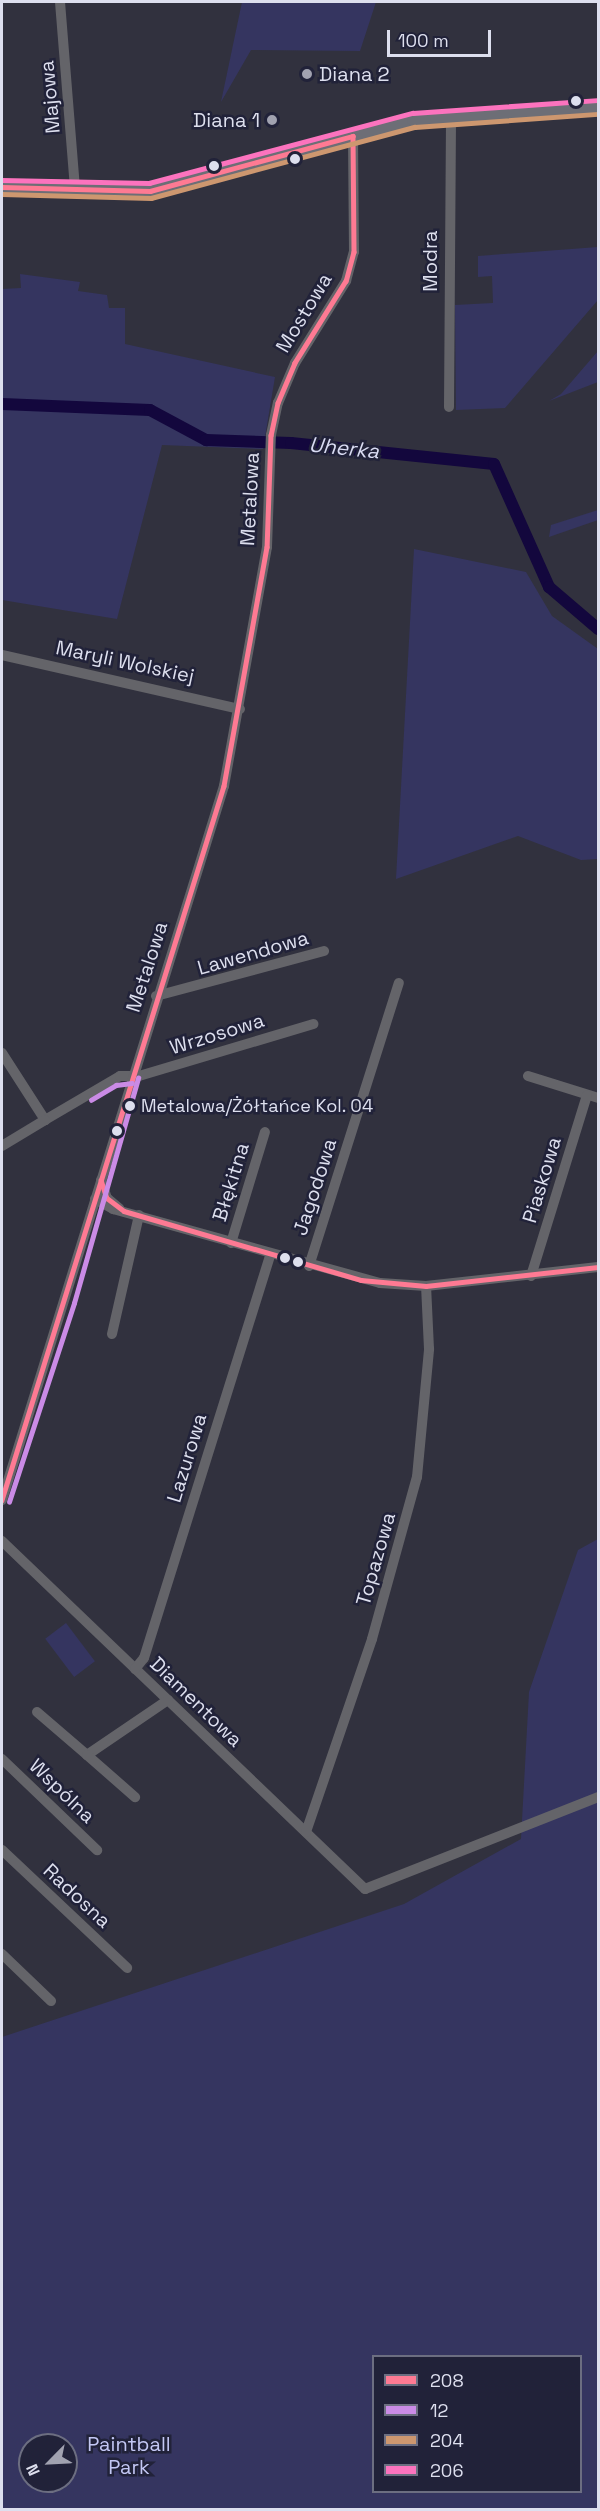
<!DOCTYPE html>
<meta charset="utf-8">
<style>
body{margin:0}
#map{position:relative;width:600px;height:2511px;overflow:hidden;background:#31313e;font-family:"Space Grotesk",sans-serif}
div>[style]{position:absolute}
.green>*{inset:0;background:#353560;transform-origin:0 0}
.river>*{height:12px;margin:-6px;padding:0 6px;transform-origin:6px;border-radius:6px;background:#13073d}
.minor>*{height:10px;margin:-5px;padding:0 5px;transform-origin:5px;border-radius:5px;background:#646469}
.major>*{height:14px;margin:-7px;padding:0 7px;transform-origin:7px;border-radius:7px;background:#6d6e76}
.bus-1>*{height:4.5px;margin:-2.25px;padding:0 2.25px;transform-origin:2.25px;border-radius:2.25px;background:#fe7a93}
.bus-2>*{height:4.5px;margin:-2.25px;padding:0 2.25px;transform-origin:2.25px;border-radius:2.25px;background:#ca8be6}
.bus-3>*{height:4.5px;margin:-2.25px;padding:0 2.25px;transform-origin:2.25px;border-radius:2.25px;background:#cd976f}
.bus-4>*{height:4.5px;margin:-2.25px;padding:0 2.25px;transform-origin:2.25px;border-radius:2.25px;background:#fc73be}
.dots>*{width:16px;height:16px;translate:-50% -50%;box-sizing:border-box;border:3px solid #212239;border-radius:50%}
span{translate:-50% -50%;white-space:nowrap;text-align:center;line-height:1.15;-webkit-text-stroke:5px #212239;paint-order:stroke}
.bus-label{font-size:18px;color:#dddfee}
.left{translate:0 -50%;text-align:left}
.poi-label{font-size:20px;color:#dddfee}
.right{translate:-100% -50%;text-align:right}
.street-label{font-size:20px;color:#dddfee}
.park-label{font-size:20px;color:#c3c7f4}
.water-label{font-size:21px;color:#d9dbf2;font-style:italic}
.frame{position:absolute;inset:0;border:3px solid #dddfee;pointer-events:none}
.legend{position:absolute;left:372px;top:2355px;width:210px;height:138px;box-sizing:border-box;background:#212239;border:2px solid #6c6e81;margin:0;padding:8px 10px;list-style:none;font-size:18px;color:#dddfee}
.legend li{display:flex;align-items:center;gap:12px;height:30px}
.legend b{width:30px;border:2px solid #6c6e81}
.north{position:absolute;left:18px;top:2433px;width:60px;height:60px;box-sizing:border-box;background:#212239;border:2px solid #6c6e81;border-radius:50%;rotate:246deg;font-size:16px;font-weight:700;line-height:24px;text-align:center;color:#dddfee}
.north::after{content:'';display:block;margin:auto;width:21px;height:27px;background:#a1a2b0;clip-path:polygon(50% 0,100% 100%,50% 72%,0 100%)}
.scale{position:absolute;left:387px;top:30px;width:104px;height:27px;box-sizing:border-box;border:3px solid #dddfee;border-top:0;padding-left:8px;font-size:18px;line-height:21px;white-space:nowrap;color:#dddfee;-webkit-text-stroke:4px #212239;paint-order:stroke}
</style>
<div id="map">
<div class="green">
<i style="clip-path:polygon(242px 2px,376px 2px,360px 51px,251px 50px,221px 102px)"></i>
<i style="clip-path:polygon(598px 247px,598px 300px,505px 408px,456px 410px,455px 305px,493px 303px,492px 276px,478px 277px,478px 256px)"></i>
<i style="clip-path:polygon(20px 274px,80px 282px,78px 291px,107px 295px,109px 308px,125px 308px,125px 344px,275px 377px,263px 449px,162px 445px,117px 619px,2px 600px,2px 289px,21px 288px)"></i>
<i style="clip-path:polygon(598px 351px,598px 382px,549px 401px,561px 394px)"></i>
<i style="clip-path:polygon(598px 510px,598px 520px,549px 537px,551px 525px)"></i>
<i style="clip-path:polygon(414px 549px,526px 572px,552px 616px,598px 649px,598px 859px,581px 860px,518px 836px,396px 879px)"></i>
<i style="clip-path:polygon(evenodd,598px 1539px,598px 2509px,2px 2510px,2px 2037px,404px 1904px,521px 1839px,529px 1692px,578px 1550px,598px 1539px,374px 2356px,580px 2356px,580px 2492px,374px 2492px,374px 2356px,598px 1539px,30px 2445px,66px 2445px,66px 2481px,30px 2481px,30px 2445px)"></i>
<i style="left:66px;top:1623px;width:48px;height:26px;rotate:53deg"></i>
</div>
<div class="river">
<i style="left:2px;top:404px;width:148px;rotate:2.3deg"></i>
<i style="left:150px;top:410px;width:64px;rotate:28.2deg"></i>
<i style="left:206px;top:440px;width:85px;rotate:2deg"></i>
<i style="left:291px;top:443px;width:204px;rotate:5.9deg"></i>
<i style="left:494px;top:464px;width:135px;rotate:65.9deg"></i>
<i style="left:549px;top:587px;width:65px;rotate:40.6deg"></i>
</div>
<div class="minor">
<i style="left:60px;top:2px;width:189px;rotate:85.4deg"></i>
<i style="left:449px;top:407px;width:292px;rotate:-89.6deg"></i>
<i style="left:2px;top:655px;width:244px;rotate:12.8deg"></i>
<i style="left:156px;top:996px;width:174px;rotate:-15deg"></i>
<i style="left:2px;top:1053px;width:80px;rotate:57.3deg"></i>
<i style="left:45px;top:1120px;width:87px;rotate:-30.4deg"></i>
<i style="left:120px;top:1076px;width:19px"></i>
<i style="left:139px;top:1076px;width:182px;rotate:-16.6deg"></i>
<i style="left:528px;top:1076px;width:73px;rotate:17.4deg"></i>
<i style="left:2px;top:1146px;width:50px;rotate:-31.2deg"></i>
<i style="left:101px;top:1180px;width:19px;rotate:72deg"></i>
<i style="left:107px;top:1198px;width:16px;rotate:40deg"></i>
<i style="left:95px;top:1199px;width:21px;rotate:29deg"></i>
<i style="left:113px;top:1209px;width:277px;rotate:15.5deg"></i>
<i style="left:380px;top:1283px;width:46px;rotate:3.7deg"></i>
<i style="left:426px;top:1286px;width:173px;rotate:-6.3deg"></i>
<i style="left:231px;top:1243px;width:116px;rotate:-73deg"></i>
<i style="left:309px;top:1266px;width:297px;rotate:-72.4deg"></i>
<i style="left:531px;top:1276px;width:189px;rotate:-72.8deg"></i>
<i style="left:112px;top:1334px;width:122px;rotate:-77.2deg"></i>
<i style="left:2px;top:1500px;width:748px;rotate:-72.73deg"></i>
<i style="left:224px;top:786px;width:243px;rotate:-79.8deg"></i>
<i style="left:267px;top:547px;width:112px;rotate:-88deg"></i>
<i style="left:271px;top:435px;width:33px;rotate:-78deg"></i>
<i style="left:278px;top:403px;width:43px;rotate:-67deg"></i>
<i style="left:295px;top:363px;width:97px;rotate:-58.1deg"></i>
<i style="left:346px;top:281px;width:30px;rotate:-75deg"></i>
<i style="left:354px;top:252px;width:116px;rotate:-90.5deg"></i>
<i style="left:2px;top:1541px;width:503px;rotate:43.79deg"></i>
<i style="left:365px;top:1889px;width:251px;rotate:-21.5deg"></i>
<i style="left:135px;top:1669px;width:14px;rotate:-51deg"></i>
<i style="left:144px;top:1658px;width:422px;rotate:-72.6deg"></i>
<i style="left:37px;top:1712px;width:66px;rotate:40.7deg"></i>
<i style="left:87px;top:1755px;width:98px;rotate:-34.2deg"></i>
<i style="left:87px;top:1755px;width:64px;rotate:41.2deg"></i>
<i style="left:2px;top:1759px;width:132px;rotate:43.8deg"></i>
<i style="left:306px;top:1832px;width:204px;rotate:-71.1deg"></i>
<i style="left:372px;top:1639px;width:168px;rotate:-74.5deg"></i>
<i style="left:417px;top:1477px;width:129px;rotate:-84.6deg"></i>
<i style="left:429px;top:1349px;width:63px;rotate:-92.7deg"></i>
<i style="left:2px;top:1850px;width:172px;rotate:43.3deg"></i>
<i style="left:2px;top:1954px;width:68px;rotate:43.8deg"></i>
</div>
<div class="major">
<i style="left:2px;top:187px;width:148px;rotate:1.5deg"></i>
<i style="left:150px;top:191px;width:273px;rotate:-15.1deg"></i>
<i style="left:414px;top:120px;width:184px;rotate:-4deg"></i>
</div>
<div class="bus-1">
<i style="left:2px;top:187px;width:148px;rotate:1.5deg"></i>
<i style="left:150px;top:191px;width:210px;rotate:-15.2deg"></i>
<i style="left:353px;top:136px;width:116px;rotate:89.5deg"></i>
<i style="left:354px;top:252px;width:30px;rotate:105deg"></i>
<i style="left:346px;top:281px;width:97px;rotate:121.9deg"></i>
<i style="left:295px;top:363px;width:43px;rotate:113deg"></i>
<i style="left:278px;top:403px;width:33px;rotate:102deg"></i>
<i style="left:271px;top:435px;width:112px;rotate:92deg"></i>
<i style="left:267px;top:547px;width:243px;rotate:100.2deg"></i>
<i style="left:224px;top:786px;width:748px;rotate:107.27deg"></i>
<i style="left:101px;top:1180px;width:19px;rotate:72deg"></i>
<i style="left:107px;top:1198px;width:21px;rotate:37deg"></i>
<i style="left:124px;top:1211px;width:247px;rotate:16.2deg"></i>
<i style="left:361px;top:1280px;width:65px;rotate:5.3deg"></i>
<i style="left:426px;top:1286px;width:173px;rotate:-6.3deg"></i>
</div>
<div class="bus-2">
<i style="left:91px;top:1100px;width:29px;rotate:-31deg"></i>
<i style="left:116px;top:1085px;width:16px;rotate:-7deg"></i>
<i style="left:9px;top:1502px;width:209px;rotate:-71.9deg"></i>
<i style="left:74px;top:1303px;width:234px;rotate:-74.1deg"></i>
</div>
<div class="bus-3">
<i style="left:2px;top:194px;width:149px;rotate:1.5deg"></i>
<i style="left:151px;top:198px;width:273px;rotate:-15.1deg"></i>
<i style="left:415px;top:127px;width:183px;rotate:-4.1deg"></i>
</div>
<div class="bus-4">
<i style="left:2px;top:180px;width:147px;rotate:1.2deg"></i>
<i style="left:149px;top:183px;width:273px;rotate:-14.9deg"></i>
<i style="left:413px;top:113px;width:184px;rotate:-4deg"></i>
</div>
<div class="dots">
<i style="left:307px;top:74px;background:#a1a2b0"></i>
<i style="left:576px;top:101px;background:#dddfee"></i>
<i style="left:272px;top:120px;background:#a1a2b0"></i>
<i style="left:295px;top:159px;background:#dddfee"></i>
<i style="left:214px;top:166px;background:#dddfee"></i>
<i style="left:130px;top:1106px;background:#dddfee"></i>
<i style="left:117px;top:1131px;background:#dddfee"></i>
<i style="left:285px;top:1258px;background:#dddfee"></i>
<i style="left:298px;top:1262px;background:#dddfee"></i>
</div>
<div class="bus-label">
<span class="left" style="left:141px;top:1106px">Metalowa/Żółtańce Kol. 04</span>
</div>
<div class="poi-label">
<span class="left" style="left:319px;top:74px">Diana 2</span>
<span class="right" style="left:260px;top:120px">Diana 1</span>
</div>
<div class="street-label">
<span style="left:50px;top:97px;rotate:-95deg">Majowa</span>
<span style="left:430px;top:261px;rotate:-90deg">Modra</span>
<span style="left:304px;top:313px;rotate:-59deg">Mostowa</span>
<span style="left:250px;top:499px;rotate:-87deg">Metalowa</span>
<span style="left:125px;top:662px;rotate:12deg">Maryli Wolskiej</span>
<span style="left:253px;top:953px;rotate:-16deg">Lawendowa</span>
<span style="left:147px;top:967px;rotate:-72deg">Metalowa</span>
<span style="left:217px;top:1034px;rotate:-17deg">Wrzosowa</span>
<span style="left:542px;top:1180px;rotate:-73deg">Piaskowa</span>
<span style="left:231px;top:1182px;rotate:-73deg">Błękitna</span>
<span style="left:315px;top:1187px;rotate:-72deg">Jagodowa</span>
<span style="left:187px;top:1458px;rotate:-73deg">Lazurowa</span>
<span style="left:376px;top:1559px;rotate:-74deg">Topazowa</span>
<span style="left:196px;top:1702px;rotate:44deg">Diamentowa</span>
<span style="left:62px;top:1791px;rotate:44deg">Wspólna</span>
<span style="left:77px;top:1896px;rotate:43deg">Radosna</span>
</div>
<div class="park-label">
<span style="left:129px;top:2456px">Paintball<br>Park</span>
</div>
<div class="water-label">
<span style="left:344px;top:448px;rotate:6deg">Uherka</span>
</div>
<div class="frame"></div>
<ul class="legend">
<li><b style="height:8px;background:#fe7a93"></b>208</li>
<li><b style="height:8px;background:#ca8be6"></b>12</li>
<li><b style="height:8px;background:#cd976f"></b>204</li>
<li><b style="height:8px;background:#fc73be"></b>206</li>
</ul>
<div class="north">N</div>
<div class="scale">100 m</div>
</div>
